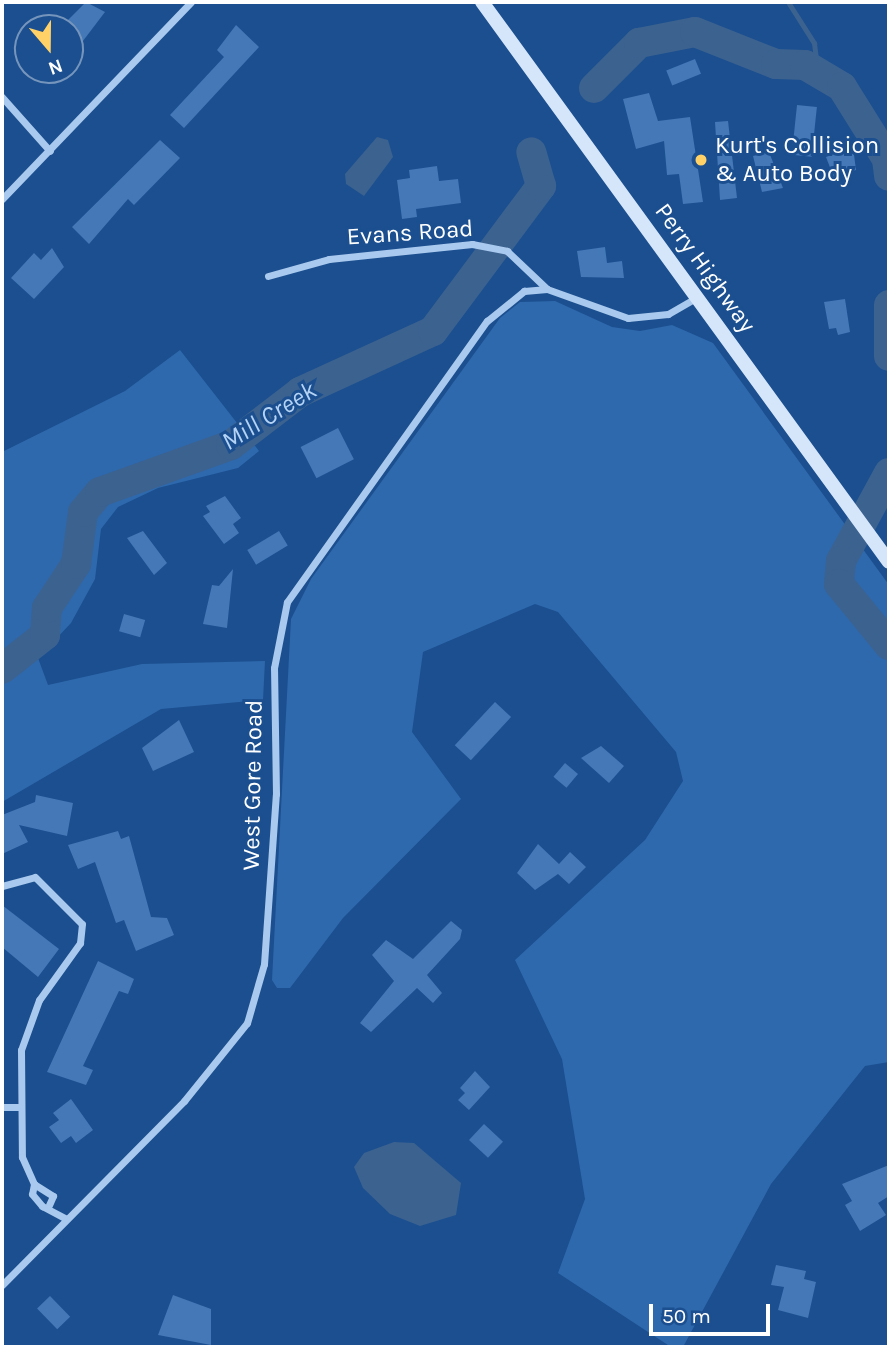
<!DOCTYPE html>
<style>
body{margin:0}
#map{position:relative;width:891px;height:1349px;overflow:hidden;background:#1b4f8f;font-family:Karla,sans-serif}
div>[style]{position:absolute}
.green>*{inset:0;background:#2e69ad}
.water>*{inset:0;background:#3c6290}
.stream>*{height:5px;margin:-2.5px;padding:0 2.5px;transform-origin:2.5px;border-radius:2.5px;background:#3c6290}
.river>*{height:30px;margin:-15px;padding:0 15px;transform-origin:15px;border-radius:15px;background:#3c6290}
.building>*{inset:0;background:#4478b7;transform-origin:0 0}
.street>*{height:7px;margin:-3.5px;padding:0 3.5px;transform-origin:3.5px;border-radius:3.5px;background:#a9c9ee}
.secondary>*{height:14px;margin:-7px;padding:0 7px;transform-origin:7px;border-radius:7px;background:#d6e6fa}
.dots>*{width:19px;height:19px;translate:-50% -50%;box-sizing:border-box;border:4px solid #1b4f8f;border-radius:50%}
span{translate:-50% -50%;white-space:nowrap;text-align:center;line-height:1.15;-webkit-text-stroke:6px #1b4f8f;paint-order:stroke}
.poi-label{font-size:24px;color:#fff}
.left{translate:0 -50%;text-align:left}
.street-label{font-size:24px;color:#fff}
.water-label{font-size:26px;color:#b5d3f5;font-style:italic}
.frame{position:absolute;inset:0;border:4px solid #fff;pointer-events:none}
.north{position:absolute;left:14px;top:14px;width:70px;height:70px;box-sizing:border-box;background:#1b4f8f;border:2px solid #7695bc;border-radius:50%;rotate:160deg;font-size:19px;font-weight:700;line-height:28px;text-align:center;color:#fff}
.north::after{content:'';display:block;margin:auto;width:24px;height:32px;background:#ffd166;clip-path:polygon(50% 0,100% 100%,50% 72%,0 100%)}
.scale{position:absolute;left:649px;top:1304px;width:121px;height:32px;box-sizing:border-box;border:4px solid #fff;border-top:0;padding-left:9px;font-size:21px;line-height:24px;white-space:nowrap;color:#fff;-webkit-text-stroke:5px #1b4f8f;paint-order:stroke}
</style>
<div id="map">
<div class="green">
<i style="clip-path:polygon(555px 301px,612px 327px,640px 331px,672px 325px,713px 343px,889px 585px,889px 1062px,865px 1066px,771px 1184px,683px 1347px,671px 1347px,558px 1273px,585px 1199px,562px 1059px,515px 960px,645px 840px,683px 781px,676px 752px,558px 612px,535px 604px,423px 652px,412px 732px,461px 799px,343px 918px,290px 988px,277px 988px,272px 980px,291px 619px,311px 579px,500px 318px,520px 302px)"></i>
<i style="clip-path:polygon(180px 350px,259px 451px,238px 468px,158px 488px,118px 507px,101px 529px,95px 579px,71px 623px,38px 658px,48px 685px,142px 664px,265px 661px,263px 700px,161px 709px,2px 802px,2px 452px,125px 391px)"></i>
</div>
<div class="water">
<i style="clip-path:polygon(377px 137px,388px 140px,393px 157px,364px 196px,346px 184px,345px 174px)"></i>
<i style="clip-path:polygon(394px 1142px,414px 1143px,461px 1183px,456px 1215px,420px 1226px,390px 1214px,363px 1188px,354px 1167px,364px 1153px)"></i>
</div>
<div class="stream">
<i style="left:788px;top:2px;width:49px;rotate:57.6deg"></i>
<i style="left:814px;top:43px;width:32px;rotate:83deg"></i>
</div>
<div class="river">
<i style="left:594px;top:88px;width:64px;rotate:-45deg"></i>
<i style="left:639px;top:43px;width:57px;rotate:-11.1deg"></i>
<i style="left:695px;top:32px;width:87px;rotate:21.6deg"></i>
<i style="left:776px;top:64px;width:29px;rotate:2deg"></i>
<i style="left:805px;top:65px;width:43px;rotate:30.7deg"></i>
<i style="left:842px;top:87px;width:85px;rotate:58deg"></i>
<i style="left:887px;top:159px;width:17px;rotate:83deg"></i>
<i style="left:889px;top:305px;width:51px;rotate:90deg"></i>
<i style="left:889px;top:473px;width:100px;rotate:118.6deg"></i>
<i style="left:841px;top:561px;width:23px;rotate:95deg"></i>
<i style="left:839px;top:584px;width:79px;rotate:50.7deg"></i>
<i style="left:2px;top:669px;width:55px;rotate:-38.3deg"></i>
<i style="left:45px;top:635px;width:27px;rotate:-86deg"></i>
<i style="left:47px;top:608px;width:53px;rotate:-56.6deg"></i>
<i style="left:76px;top:564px;width:52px;rotate:-82.3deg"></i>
<i style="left:83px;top:512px;width:26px;rotate:-50deg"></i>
<i style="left:100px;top:492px;width:139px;rotate:-19.7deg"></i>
<i style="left:231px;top:445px;width:87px;rotate:-37.5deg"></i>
<i style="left:300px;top:392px;width:146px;rotate:-24.6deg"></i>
<i style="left:433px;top:331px;width:181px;rotate:-53.3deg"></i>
<i style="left:541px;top:186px;width:35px;rotate:-106deg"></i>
</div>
<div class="building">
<i style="clip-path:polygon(86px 2px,105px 12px,70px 58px,65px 23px)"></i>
<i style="clip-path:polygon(236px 25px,259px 47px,184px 128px,170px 115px,224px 57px,217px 50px)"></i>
<i style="left:695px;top:59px;width:16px;height:31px;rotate:68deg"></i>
<i style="clip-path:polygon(649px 93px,658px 121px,690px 117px,703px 202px,683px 204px,679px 174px,667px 175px,664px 141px,636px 149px,623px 99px)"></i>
<i style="left:797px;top:105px;width:20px;height:50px;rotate:6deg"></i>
<i style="clip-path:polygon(728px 121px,737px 198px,720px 200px,715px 122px)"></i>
<i style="clip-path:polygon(160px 140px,180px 158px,134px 205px,128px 199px,89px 244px,72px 227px)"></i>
<i style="clip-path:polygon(853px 147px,856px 170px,834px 178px,826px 157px)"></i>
<i style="clip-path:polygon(769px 152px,783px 188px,762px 192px,753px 156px)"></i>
<i style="clip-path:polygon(437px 166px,439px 181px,458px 179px,461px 203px,416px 209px,417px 217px,402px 219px,397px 180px,410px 178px,409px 170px)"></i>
<i style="clip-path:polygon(605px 247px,607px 263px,622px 261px,624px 278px,581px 277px,577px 251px)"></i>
<i style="clip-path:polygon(52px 248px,64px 267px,34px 299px,11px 278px,34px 253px,41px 260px)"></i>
<i style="clip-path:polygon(845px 299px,850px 332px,838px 335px,836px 328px,829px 329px,824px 302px)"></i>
<i style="left:338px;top:428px;width:35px;height:42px;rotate:63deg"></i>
<i style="clip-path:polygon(225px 496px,241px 518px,233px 524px,239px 533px,224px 544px,203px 516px,210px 512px,206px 506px)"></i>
<i style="clip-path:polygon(143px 531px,167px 563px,154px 575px,127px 538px)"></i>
<i style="left:279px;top:531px;width:17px;height:37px;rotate:59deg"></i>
<i style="clip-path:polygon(233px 569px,227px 628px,203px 624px,212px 585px,219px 586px)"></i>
<i style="left:124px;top:614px;width:22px;height:18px;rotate:16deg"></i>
<i style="left:495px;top:702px;width:22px;height:59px;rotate:43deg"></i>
<i style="clip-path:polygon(179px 720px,194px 752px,153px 771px,142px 748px)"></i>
<i style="clip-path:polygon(601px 746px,624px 766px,609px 783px,581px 758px)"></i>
<i style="left:565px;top:763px;width:17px;height:18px;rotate:40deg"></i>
<i style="clip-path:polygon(36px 795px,73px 803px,67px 836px,19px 825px,28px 842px,2px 854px,2px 815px,35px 802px)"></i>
<i style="clip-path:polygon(118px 831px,121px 839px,129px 836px,151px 917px,167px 918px,174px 935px,136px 951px,124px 920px,116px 923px,95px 862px,78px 869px,68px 845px)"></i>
<i style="clip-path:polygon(538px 844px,559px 864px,570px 852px,586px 867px,569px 884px,558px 874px,535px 890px,517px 873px)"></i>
<i style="clip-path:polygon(2px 905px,59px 949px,38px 977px,2px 947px)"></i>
<i style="clip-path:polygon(451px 921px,462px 930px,460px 939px,427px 975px,442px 993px,433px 1003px,417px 988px,371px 1032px,360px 1023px,394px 981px,372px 955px,386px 940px,413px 959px)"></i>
<i style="clip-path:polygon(98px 961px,134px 979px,128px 994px,119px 991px,83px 1066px,93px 1070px,86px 1085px,47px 1072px)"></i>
<i style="clip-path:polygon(475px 1071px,490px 1087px,469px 1110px,458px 1100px,465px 1093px,460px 1088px)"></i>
<i style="clip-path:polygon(71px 1099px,93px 1130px,76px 1143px,71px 1136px,61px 1143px,49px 1127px,59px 1120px,53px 1113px)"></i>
<i style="left:484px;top:1124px;width:26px;height:22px;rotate:43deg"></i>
<i style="clip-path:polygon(889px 1165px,889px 1196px,878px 1203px,886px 1215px,860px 1231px,845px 1205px,852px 1201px,842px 1184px)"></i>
<i style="clip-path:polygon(776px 1265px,806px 1271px,804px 1279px,816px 1282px,808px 1318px,778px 1310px,784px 1287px,771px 1285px)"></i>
<i style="clip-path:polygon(173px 1295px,211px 1309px,211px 1345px,158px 1335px)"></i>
<i style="left:50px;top:1296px;width:29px;height:18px;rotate:46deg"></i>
</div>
<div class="street">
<i style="left:2px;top:97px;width:72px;rotate:48.4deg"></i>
<i style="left:2px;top:199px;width:273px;rotate:-46.2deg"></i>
<i style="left:268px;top:276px;width:63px;rotate:-15.6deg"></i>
<i style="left:329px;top:259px;width:144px;rotate:-6deg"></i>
<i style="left:472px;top:244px;width:36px;rotate:11deg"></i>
<i style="left:507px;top:251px;width:55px;rotate:43.5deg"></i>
<i style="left:547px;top:289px;width:86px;rotate:19.7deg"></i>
<i style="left:628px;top:318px;width:40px;rotate:-5.7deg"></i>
<i style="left:668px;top:314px;width:34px;rotate:-30deg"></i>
<i style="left:2px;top:886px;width:34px;rotate:-15deg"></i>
<i style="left:35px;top:877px;width:66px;rotate:45deg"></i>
<i style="left:82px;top:924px;width:19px;rotate:96deg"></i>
<i style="left:80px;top:943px;width:70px;rotate:125.7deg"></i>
<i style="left:39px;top:1000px;width:53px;rotate:109.8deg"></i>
<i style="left:21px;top:1050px;width:107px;rotate:89.5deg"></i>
<i style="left:22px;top:1157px;width:30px;rotate:66deg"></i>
<i style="left:2px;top:1107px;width:17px"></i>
<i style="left:49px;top:1205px;width:10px;rotate:-66deg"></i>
<i style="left:53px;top:1196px;width:22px;rotate:-148deg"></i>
<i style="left:34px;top:1184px;width:10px;rotate:101deg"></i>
<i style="left:32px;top:1194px;width:16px;rotate:50deg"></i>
<i style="left:42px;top:1206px;width:27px;rotate:28deg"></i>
<i style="left:2px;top:1285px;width:259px;rotate:-45.3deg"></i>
<i style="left:184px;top:1101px;width:100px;rotate:-51.1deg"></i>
<i style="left:247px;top:1023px;width:61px;rotate:-73.9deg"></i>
<i style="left:264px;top:964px;width:170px;rotate:-86deg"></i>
<i style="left:276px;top:794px;width:126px;rotate:-90.9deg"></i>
<i style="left:274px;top:668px;width:67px;rotate:-78.9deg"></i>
<i style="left:287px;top:602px;width:345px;rotate:-54.6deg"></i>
<i style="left:487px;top:321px;width:48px;rotate:-39deg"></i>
<i style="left:524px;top:291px;width:23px;rotate:-5deg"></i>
</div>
<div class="secondary">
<i style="left:482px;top:2px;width:692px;rotate:53.99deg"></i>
</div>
<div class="dots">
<i style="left:701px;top:160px;background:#ffd166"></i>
</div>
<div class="poi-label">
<span class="left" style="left:715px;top:160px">Kurt's Collision<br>&amp; Auto Body</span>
</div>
<div class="street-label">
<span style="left:410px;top:233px;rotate:-4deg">Evans Road</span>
<span style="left:705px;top:268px;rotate:54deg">Perry Highway</span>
<span style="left:253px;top:785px;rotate:-89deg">West Gore Road</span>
</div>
<div class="water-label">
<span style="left:269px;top:416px;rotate:-32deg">Mill Creek</span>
</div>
<div class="frame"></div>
<div class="north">N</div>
<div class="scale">50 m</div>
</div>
